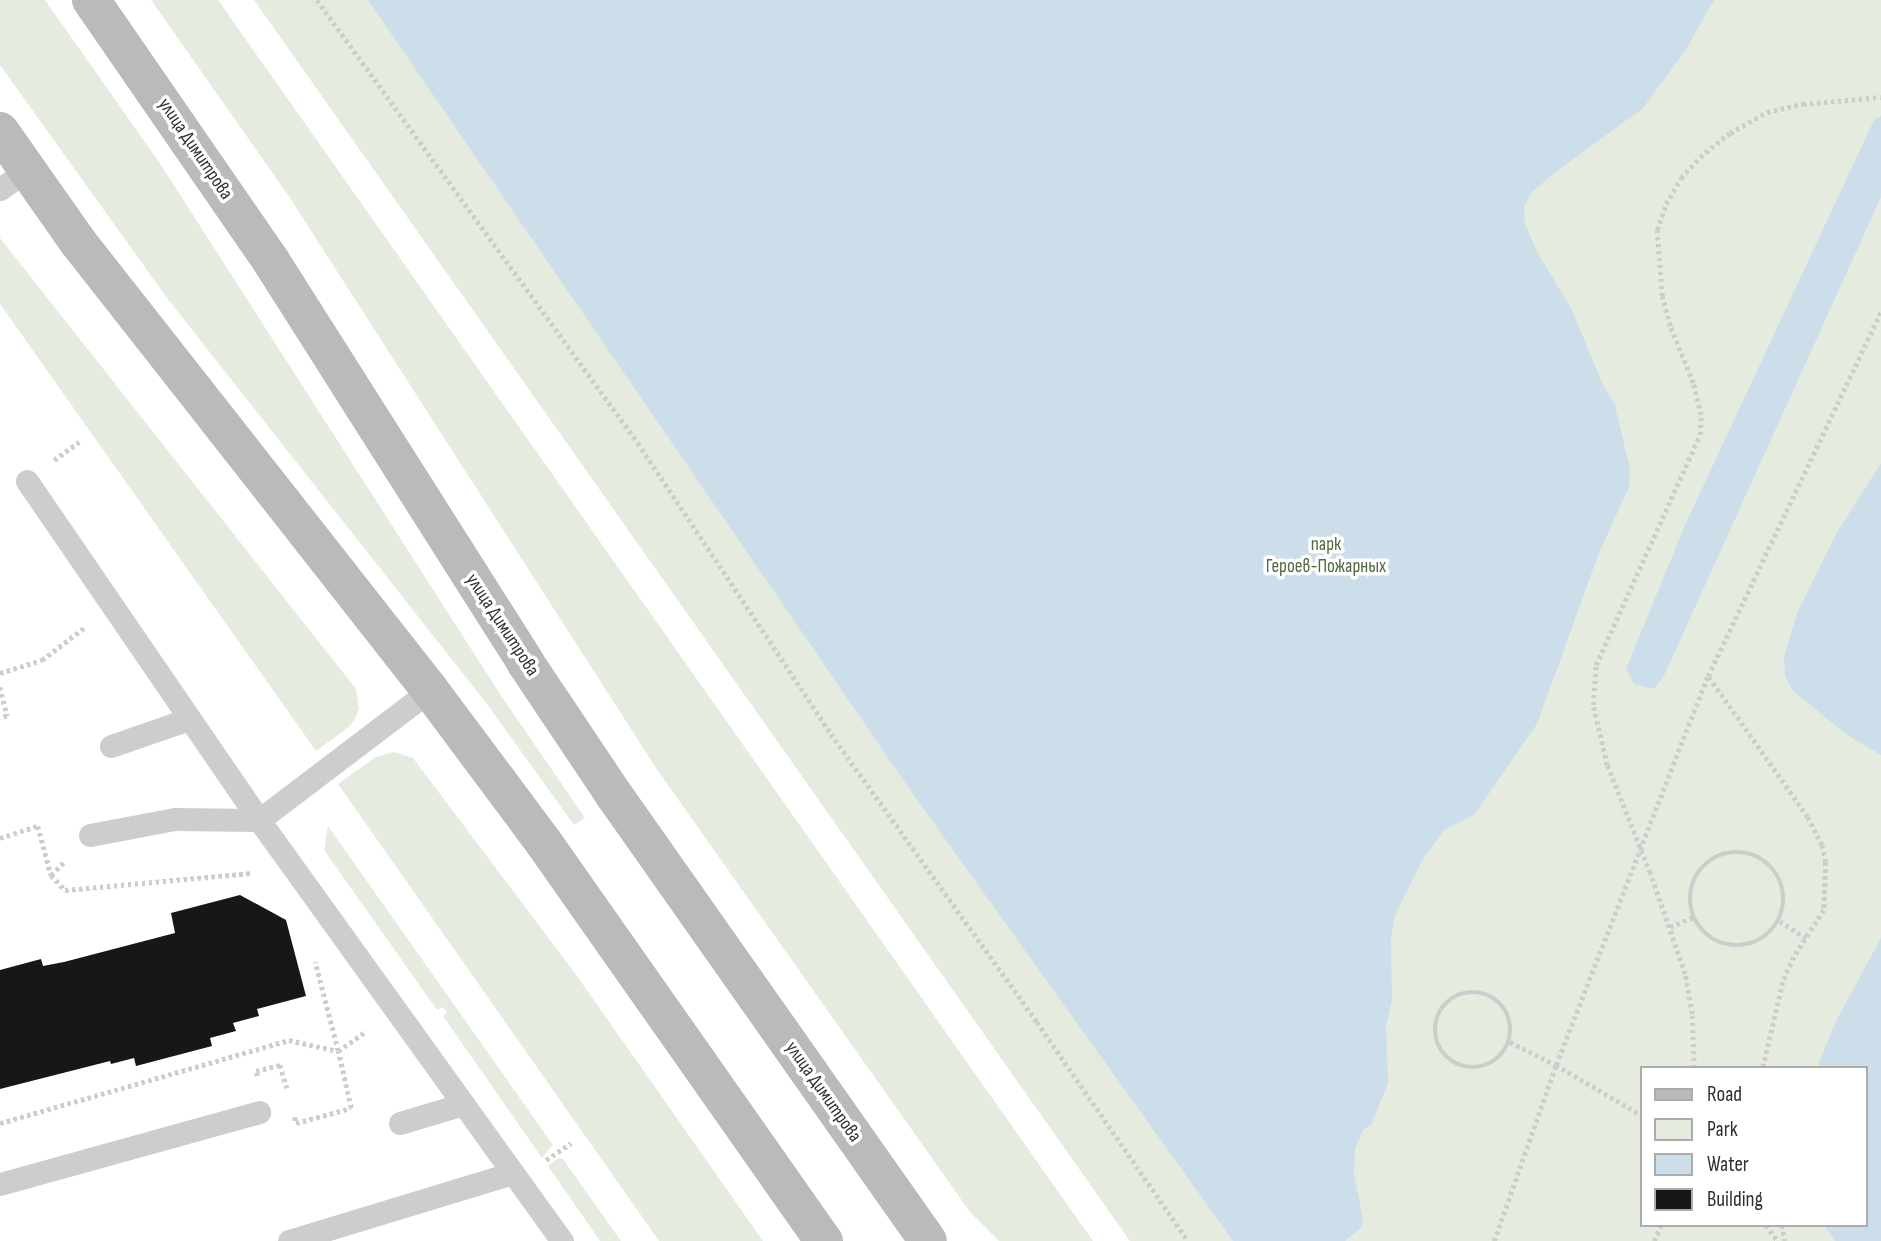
<!DOCTYPE html>
<meta charset="utf-8">
<style>
body{margin:0}
#map{position:relative;width:1881px;height:1241px;overflow:hidden;background:#fff;font-family:"Sofia Sans Condensed",sans-serif}
div>[style]{position:absolute}
.green>*{inset:0;background:#e5ecdf}
.water>*{inset:0;background:#cddeeb}
.building>*{inset:0;background:#171717}
.path>*{height:4.5px;margin-top:-2.25px;transform-origin:0;background:repeating-linear-gradient(90deg,#cdcdcd 0 3.5px,transparent 0 7px)}
.path>.ring{margin:-2.25px;padding:0;box-sizing:content-box;background:none;border:4.5px solid #cdcdcd;border-radius:50%}
.lane>*{height:23px;margin:-11.5px;padding:0 11.5px;transform-origin:11.5px;border-radius:11.5px;background:#cdcdcd}
.secondary>*{height:38px;margin:-19px;padding:0 19px;transform-origin:19px;border-radius:19px;background:#bababa}
span{translate:-50% -50%;white-space:nowrap;text-align:center;line-height:1.15;-webkit-text-stroke:7px #fff;paint-order:stroke}
.street-label{font-size:19px;color:#303030}
.park-label{font-size:19px;color:#516a40}
.legend{position:absolute;left:1640px;top:1066px;width:228px;height:161px;box-sizing:border-box;background:#fff;border:2px solid #acacac;margin:0;padding:9px 12px;list-style:none;font-size:21px;color:#303030}
.legend li{display:flex;align-items:center;gap:14px;height:35px}
.legend b{width:35px;border:2px solid #acacac}
</style>
<div id="map">
<div class="green">
<i style="clip-path:polygon(0 0,45px 0,159px 162px,500px 694px,585px 818px,574px 825px,487px 704px,167px 298px,0 65px)"></i>
<i style="clip-path:polygon(151px 0,218px 0,1093px 1241px,999px 1241px,970px 1212px,658px 771px,288px 195px)"></i>
<i style="clip-path:polygon(evenodd,254px 0,1881px 0,1881px 1241px,1130px 1241px,254px 0,1641px 1068px,1865px 1068px,1865px 1225px,1641px 1225px,1641px 1068px)"></i>
<i style="clip-path:polygon(0 238px,356px 689px,359px 709px,355px 719px,349px 727px,316px 751px,0 304px)"></i>
<i style="clip-path:polygon(394px 752px,413px 758px,577px 976px,763px 1241px,659px 1241px,338px 784px,376px 757px)"></i>
<i style="clip-path:polygon(328px 826px,553px 1145px,542px 1158px,443px 1016px,447px 1013px,443px 1007px,437px 1010px,324px 850px)"></i>
<i style="clip-path:polygon(558px 1158px,563px 1159px,621px 1241px,600px 1241px,548px 1166px)"></i>
</div>
<div class="water">
<i style="clip-path:polygon(368px 0,1714px 0,1685px 51px,1643px 108px,1552px 175px,1532px 192px,1524px 206px,1525px 223px,1536px 250px,1571px 308px,1603px 385px,1615px 405px,1630px 469px,1629px 487px,1599px 553px,1537px 724px,1474px 815px,1444px 830px,1422px 861px,1395px 915px,1391px 939px,1392px 1000px,1386px 1026px,1388px 1083px,1371px 1125px,1363px 1130px,1355px 1149px,1354px 1174px,1363px 1219px,1361px 1228px,1345px 1241px,1233px 1241px,915px 797px)"></i>
<i style="clip-path:polygon(1881px 116px,1881px 197px,1663px 678px,1653px 689px,1634px 684px,1626px 669px,1685px 525px,1874px 120px)"></i>
<i style="clip-path:polygon(1881px 463px,1881px 755px,1847px 735px,1792px 690px,1785px 676px,1784px 657px,1797px 613px,1836px 534px)"></i>
<i style="clip-path:polygon(1881px 938px,1881px 1241px,1835px 1241px,1824px 1225px,1865px 1225px,1865px 1068px,1817px 1068px,1836px 1021px)"></i>
</div>
<div class="building">
<i style="clip-path:polygon(240px 895px,286px 920px,306px 996px,257px 1009px,259px 1016px,233px 1023px,236px 1031px,210px 1038px,212px 1046px,136px 1066px,134px 1058px,111px 1064px,110px 1061px,0 1089px,0 970px,41px 959px,43px 966px,64px 962px,175px 933px,171px 913px)"></i>
</div>
<div class="path">
<i style="left:317px;top:0;width:547px;rotate:54.07deg"></i>
<i style="left:638px;top:443px;width:349px;rotate:56.4deg"></i>
<i style="left:831px;top:734px;width:354px;rotate:54.4deg"></i>
<i style="left:1037px;top:1022px;width:266px;rotate:55.4deg"></i>
<i style="left:54px;top:460px;width:31px;rotate:-36deg"></i>
<i style="left:0;top:673px;width:44px;rotate:-17.2deg"></i>
<i style="left:42px;top:660px;width:53px;rotate:-37.3deg"></i>
<i style="left:1709px;top:677px;width:171px;rotate:54.7deg"></i>
<i style="left:1808px;top:817px;width:31px;rotate:63deg"></i>
<i style="left:1822px;top:845px;width:17px;rotate:77deg"></i>
<i style="left:1826px;top:862px;width:48px;rotate:92.4deg"></i>
<i style="left:1824px;top:910px;width:56px;rotate:122.6deg"></i>
<i style="left:1794px;top:957px;width:27px;rotate:114deg"></i>
<i style="left:1783px;top:982px;width:88px;rotate:103.1deg"></i>
<i style="left:0;top:687px;width:30px;rotate:76deg"></i>
<i style="left:7px;top:716px;width:7px;rotate:164deg"></i>
<i style="left:0;top:838px;width:40px;rotate:-18deg"></i>
<i style="left:38px;top:826px;width:51px;rotate:75.1deg"></i>
<i style="left:51px;top:875px;width:20px;rotate:-45deg"></i>
<i class="ring" style="left:1690px;top:852px;width:89.5px;height:89.5px"></i>
<i style="left:51px;top:875px;width:21px;rotate:47deg"></i>
<i style="left:65px;top:890px;width:188px;rotate:-5.2deg"></i>
<i style="left:1780px;top:921px;width:32px;rotate:34deg"></i>
<i style="left:1670px;top:927px;width:26px;rotate:-23deg"></i>
<i class="ring" style="left:1435px;top:992px;width:71.5px;height:71.5px"></i>
<i style="left:1510px;top:1042px;width:51px;rotate:26.6deg"></i>
<i style="left:1556px;top:1065px;width:99px;rotate:30.5deg"></i>
<i style="left:1694px;top:1068px;width:54px;rotate:-92.1deg"></i>
<i style="left:1692px;top:1014px;width:41px;rotate:-99.9deg"></i>
<i style="left:1685px;top:974px;width:107px;rotate:-109.1deg"></i>
<i style="left:1650px;top:873px;width:116px;rotate:-111.7deg"></i>
<i style="left:1607px;top:765px;width:62px;rotate:-103.1deg"></i>
<i style="left:1593px;top:705px;width:40px;rotate:-85.7deg"></i>
<i style="left:1596px;top:665px;width:252px;rotate:-65.7deg"></i>
<i style="left:1700px;top:435px;width:20px;rotate:-87deg"></i>
<i style="left:1701px;top:415px;width:33px;rotate:-104deg"></i>
<i style="left:1693px;top:383px;width:61px;rotate:-112deg"></i>
<i style="left:1670px;top:326px;width:31px;rotate:-105deg"></i>
<i style="left:1662px;top:296px;width:66px;rotate:-94.3deg"></i>
<i style="left:1657px;top:230px;width:28px;rotate:-71deg"></i>
<i style="left:1666px;top:204px;width:30px;rotate:-60deg"></i>
<i style="left:1681px;top:178px;width:28px;rotate:-48deg"></i>
<i style="left:1700px;top:157px;width:38px;rotate:-39deg"></i>
<i style="left:1730px;top:133px;width:43px;rotate:-29.6deg"></i>
<i style="left:1767px;top:112px;width:37px;rotate:-13deg"></i>
<i style="left:1803px;top:104px;width:78px;rotate:-5.1deg"></i>
<i style="left:257px;top:1076px;width:5px;rotate:-101deg"></i>
<i style="left:256px;top:1071px;width:25px;rotate:-14deg"></i>
<i style="left:280px;top:1065px;width:24px;rotate:73deg"></i>
<i style="left:295px;top:1117px;width:6px;rotate:81deg"></i>
<i style="left:296px;top:1123px;width:57px;rotate:-15.3deg"></i>
<i style="left:351px;top:1108px;width:58px;rotate:-102.8deg"></i>
<i style="left:338px;top:1051px;width:35px;rotate:-35deg"></i>
<i style="left:0;top:1123px;width:301px;rotate:-16deg"></i>
<i style="left:289px;top:1040px;width:50px;rotate:12.7deg"></i>
<i style="left:338px;top:1051px;width:92px;rotate:-104.5deg"></i>
<i style="left:546px;top:1160px;width:30px;rotate:-34deg"></i>
<i style="left:1766px;top:1225px;width:20px;rotate:53deg"></i>
<i style="left:1782px;top:1225px;width:16px;rotate:79deg"></i>
<i style="left:1494px;top:1241px;width:187px;rotate:-70.6deg"></i>
<i style="left:1556px;top:1065px;width:418px;rotate:-68.7deg"></i>
<i style="left:1708px;top:676px;width:403px;rotate:-64.6deg"></i>
<i style="left:1654px;top:1241px;width:17px;rotate:-66deg"></i>
</div>
<div class="lane">
<i style="left:0;top:189px;width:33px;rotate:-35deg"></i>
<i style="left:27px;top:481px;width:411px;rotate:55.6deg"></i>
<i style="left:259px;top:820px;width:519px;rotate:54.26deg"></i>
<i style="left:111px;top:746px;width:83px;rotate:-19.1deg"></i>
<i style="left:90px;top:835px;width:86px;rotate:-10.7deg"></i>
<i style="left:175px;top:819px;width:84px;rotate:0.7deg"></i>
<i style="left:259px;top:820px;width:215px;rotate:-37.2deg"></i>
<i style="left:400px;top:1123px;width:66px;rotate:-16.8deg"></i>
<i style="left:0;top:1184px;width:269px;rotate:-15.5deg"></i>
<i style="left:289px;top:1241px;width:234px;rotate:-16.9deg"></i>
</div>
<div class="secondary">
<i style="left:91px;top:0;width:317px;rotate:55.4deg"></i>
<i style="left:271px;top:261px;width:475px;rotate:57.6deg"></i>
<i style="left:525px;top:662px;width:160px;rotate:56.2deg"></i>
<i style="left:614px;top:795px;width:545px;rotate:54.85deg"></i>
<i style="left:0;top:131px;width:136px;rotate:54.9deg"></i>
<i style="left:78px;top:242px;width:570px;rotate:51.84deg"></i>
<i style="left:430px;top:690px;width:191px;rotate:53.3deg"></i>
<i style="left:544px;top:843px;width:487px;rotate:54.9deg"></i>
</div>
<div class="street-label">
<span style="left:195px;top:149px;rotate:56deg">улица Димитрова</span>
<span style="left:502px;top:625px;rotate:57deg">улица Димитрова</span>
<span style="left:823px;top:1092px;rotate:55deg">улица Димитрова</span>
</div>
<div class="park-label">
<span style="left:1326px;top:556px">парк<br>Героев-Пожарных</span>
</div>
<ul class="legend">
<li><b style="height:9px;background:#bababa"></b>Road</li>
<li><b style="height:19px;background:#e5ecdf"></b>Park</li>
<li><b style="height:19px;background:#cddeeb"></b>Water</li>
<li><b style="height:19px;background:#171717"></b>Building</li>
</ul>
</div>
